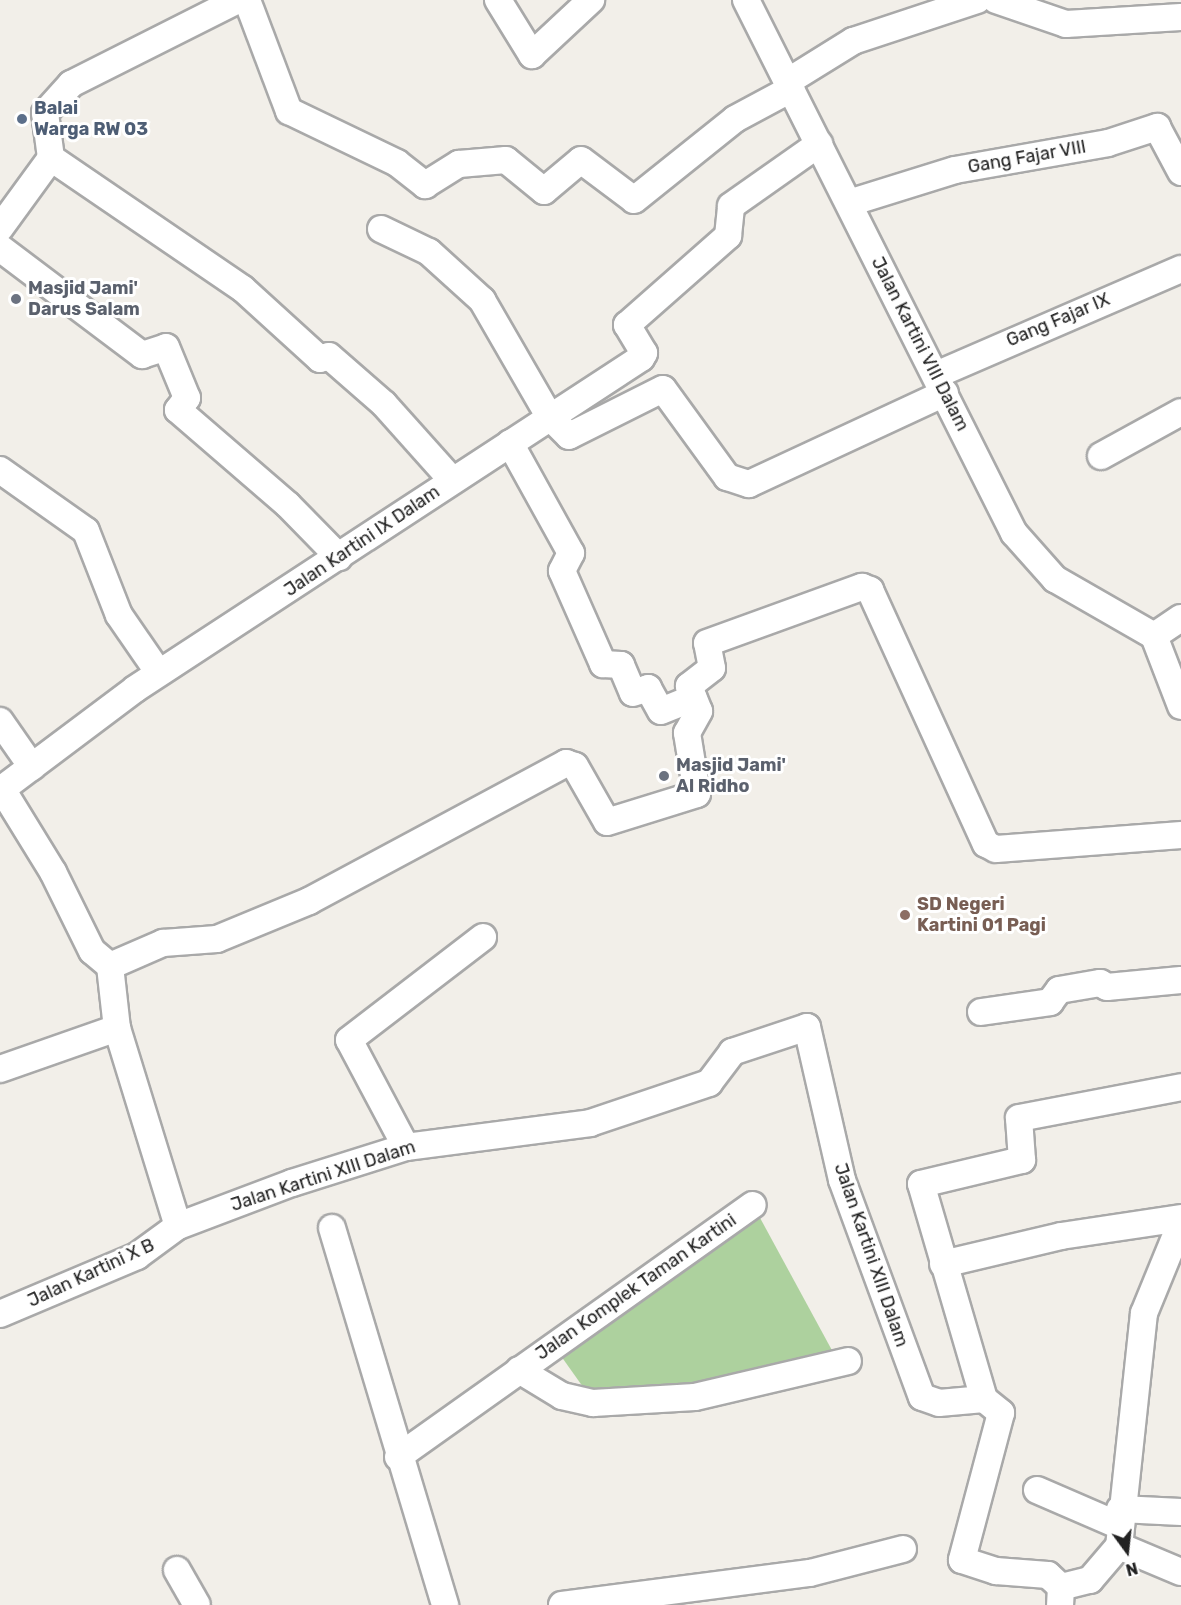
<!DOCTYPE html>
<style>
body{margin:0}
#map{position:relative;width:1181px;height:1605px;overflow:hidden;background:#f2efe9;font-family:Rubik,sans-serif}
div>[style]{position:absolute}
.forest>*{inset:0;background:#add19e}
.roads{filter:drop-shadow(2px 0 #a9a9a9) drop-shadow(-2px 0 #a9a9a9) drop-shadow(0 2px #a9a9a9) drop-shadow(0 -2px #a9a9a9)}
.minor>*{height:26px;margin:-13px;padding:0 13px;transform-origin:13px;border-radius:13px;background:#fff}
.dots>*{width:16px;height:16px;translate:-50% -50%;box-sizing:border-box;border:3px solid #fff;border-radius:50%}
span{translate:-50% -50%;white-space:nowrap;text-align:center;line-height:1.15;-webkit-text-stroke:6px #fff;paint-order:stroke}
.service-label{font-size:18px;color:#4e5e75;font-weight:700}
.left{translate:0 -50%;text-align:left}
.street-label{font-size:18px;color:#222}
.worship-label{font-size:18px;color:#5b616d;font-weight:700}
.education-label{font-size:18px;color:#785e54;font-weight:700}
.north{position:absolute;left:1097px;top:1521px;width:60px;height:60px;-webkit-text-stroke:4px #fff;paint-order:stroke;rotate:165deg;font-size:16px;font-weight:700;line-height:24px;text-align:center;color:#222}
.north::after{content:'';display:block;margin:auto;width:21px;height:27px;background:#222;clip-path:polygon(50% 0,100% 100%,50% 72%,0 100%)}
</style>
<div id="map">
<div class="forest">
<i style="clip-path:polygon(759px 1216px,834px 1354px,674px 1391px,588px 1394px,556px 1349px)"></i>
</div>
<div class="roads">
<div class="minor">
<i style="left:247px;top:0;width:119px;rotate:69.3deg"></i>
<i style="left:289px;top:111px;width:120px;rotate:25.7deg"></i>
<i style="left:397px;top:163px;width:36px;rotate:38deg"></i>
<i style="left:425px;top:185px;width:40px;rotate:-32deg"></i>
<i style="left:459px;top:164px;width:47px;rotate:-4.9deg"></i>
<i style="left:506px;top:160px;width:49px;rotate:39.2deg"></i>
<i style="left:544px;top:191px;width:48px;rotate:-40deg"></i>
<i style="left:581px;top:160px;width:66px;rotate:37deg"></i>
<i style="left:634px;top:200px;width:129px;rotate:-38.7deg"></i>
<i style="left:735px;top:119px;width:64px;rotate:-28.2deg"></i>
<i style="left:498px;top:0;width:65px;rotate:58.3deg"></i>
<i style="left:532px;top:55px;width:81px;rotate:-43deg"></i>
<i style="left:746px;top:0;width:597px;rotate:63.31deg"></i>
<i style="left:1014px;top:533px;width:62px;rotate:48.3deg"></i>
<i style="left:1055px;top:579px;width:114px;rotate:29.9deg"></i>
<i style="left:996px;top:0;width:74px;rotate:18.9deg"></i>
<i style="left:1066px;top:24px;width:115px;rotate:-3.5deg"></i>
<i style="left:787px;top:82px;width:78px;rotate:-31.8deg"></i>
<i style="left:853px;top:41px;width:131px;rotate:-18.3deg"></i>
<i style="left:51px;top:158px;width:232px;rotate:34.3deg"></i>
<i style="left:243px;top:289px;width:104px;rotate:42.3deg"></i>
<i style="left:320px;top:359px;width:9px;rotate:-18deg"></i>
<i style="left:329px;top:356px;width:73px;rotate:41.1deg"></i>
<i style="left:384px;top:404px;width:101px;rotate:48.2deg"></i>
<i style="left:849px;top:203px;width:111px;rotate:-17.3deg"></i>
<i style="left:955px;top:170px;width:155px;rotate:-10deg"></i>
<i style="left:1108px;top:143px;width:52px;rotate:-18.1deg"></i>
<i style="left:1157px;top:127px;width:51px;rotate:61.9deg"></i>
<i style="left:0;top:228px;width:87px;rotate:-53.9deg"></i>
<i style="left:51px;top:158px;width:45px;rotate:-97.6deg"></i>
<i style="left:45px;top:113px;width:39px;rotate:-48deg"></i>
<i style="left:71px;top:84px;width:187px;rotate:-26.7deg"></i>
<i style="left:381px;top:229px;width:53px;rotate:25.6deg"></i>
<i style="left:429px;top:252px;width:72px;rotate:42.2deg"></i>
<i style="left:482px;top:300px;width:134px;rotate:60deg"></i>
<i style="left:549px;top:416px;width:28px;rotate:45deg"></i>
<i style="left:569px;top:436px;width:105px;rotate:-26.6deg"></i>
<i style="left:663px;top:389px;width:109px;rotate:54deg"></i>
<i style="left:727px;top:477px;width:23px;rotate:18deg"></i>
<i style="left:749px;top:484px;width:216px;rotate:-24.9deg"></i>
<i style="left:0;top:248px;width:178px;rotate:37deg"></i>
<i style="left:142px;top:355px;width:25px;rotate:-18deg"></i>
<i style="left:166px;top:347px;width:55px;rotate:67.6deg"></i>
<i style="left:187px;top:398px;width:15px;rotate:127deg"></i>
<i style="left:178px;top:410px;width:145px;rotate:40.8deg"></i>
<i style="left:288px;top:505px;width:73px;rotate:45.6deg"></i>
<i style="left:936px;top:375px;width:267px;rotate:-23.4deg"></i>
<i style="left:510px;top:443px;width:126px;rotate:61deg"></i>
<i style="left:571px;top:553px;width:20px;rotate:117deg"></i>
<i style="left:562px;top:571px;width:102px;rotate:66.2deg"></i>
<i style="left:603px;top:664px;width:18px;rotate:3deg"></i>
<i style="left:621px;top:665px;width:30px;rotate:67deg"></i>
<i style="left:633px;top:693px;width:16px;rotate:-18deg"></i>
<i style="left:648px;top:688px;width:26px;rotate:61deg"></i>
<i style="left:661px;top:711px;width:35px;rotate:-22deg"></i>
<i style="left:1101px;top:456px;width:91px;rotate:-28.8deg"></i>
<i style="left:0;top:470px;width:105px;rotate:35.3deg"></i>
<i style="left:86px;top:531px;width:90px;rotate:68.6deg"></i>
<i style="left:119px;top:615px;width:70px;rotate:55.4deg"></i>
<i style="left:1154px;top:636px;width:75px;rotate:68.9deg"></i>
<i style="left:1154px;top:636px;width:32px;rotate:-34deg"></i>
<i style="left:0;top:721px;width:56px;rotate:55.2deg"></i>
<i style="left:110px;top:966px;width:58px;rotate:-23.5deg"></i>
<i style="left:163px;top:943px;width:54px;rotate:-4.2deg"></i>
<i style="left:217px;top:939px;width:100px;rotate:-22.4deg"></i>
<i style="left:309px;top:901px;width:292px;rotate:-28.2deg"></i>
<i style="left:566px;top:763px;width:9px;rotate:18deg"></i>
<i style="left:575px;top:766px;width:64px;rotate:60.3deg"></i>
<i style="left:607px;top:822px;width:94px;rotate:-17.3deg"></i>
<i style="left:697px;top:794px;width:62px;rotate:-99.3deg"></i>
<i style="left:687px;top:733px;width:25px;rotate:-61deg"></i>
<i style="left:699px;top:711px;width:27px;rotate:-112deg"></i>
<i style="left:689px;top:686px;width:29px;rotate:-38deg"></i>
<i style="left:712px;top:668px;width:25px;rotate:-101deg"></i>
<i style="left:707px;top:643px;width:165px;rotate:-19.9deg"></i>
<i style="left:862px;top:587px;width:9px;rotate:21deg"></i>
<i style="left:870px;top:590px;width:279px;rotate:65.5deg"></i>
<i style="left:986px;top:844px;width:11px;rotate:27deg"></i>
<i style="left:996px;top:849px;width:186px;rotate:-4.3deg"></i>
<i style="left:110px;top:966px;width:23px;rotate:-140deg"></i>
<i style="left:92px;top:951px;width:88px;rotate:-116.3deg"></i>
<i style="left:53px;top:872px;width:97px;rotate:-121.6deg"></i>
<i style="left:2px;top:789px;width:166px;rotate:-36.9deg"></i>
<i style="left:135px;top:689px;width:605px;rotate:-33.19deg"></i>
<i style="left:641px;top:358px;width:6px;rotate:-59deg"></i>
<i style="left:644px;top:353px;width:33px;rotate:-121deg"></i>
<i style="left:627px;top:325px;width:135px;rotate:-41.4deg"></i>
<i style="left:728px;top:236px;width:30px;rotate:-84deg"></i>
<i style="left:731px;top:206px;width:108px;rotate:-35.2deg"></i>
<i style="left:110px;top:966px;width:62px;rotate:83.6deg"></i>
<i style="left:117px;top:1028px;width:207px;rotate:72.9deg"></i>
<i style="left:981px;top:1012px;width:70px;rotate:-8.2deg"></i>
<i style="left:1050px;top:1002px;width:15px;rotate:-53deg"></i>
<i style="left:1059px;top:990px;width:42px;rotate:-9.7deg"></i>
<i style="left:1100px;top:983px;width:8px;rotate:30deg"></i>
<i style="left:1107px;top:987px;width:74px;rotate:-5.4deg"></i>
<i style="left:0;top:1069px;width:124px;rotate:-19.3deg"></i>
<i style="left:406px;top:1147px;width:121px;rotate:-118deg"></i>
<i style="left:349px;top:1040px;width:169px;rotate:-37.5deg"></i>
<i style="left:1181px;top:1223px;width:97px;rotate:112.3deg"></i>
<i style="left:1144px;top:1313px;width:234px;rotate:96.1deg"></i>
<i style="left:1119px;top:1546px;width:67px;rotate:22.8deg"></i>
<i style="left:332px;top:1228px;width:394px;rotate:73.3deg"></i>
<i style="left:943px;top:1264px;width:121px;rotate:-13.3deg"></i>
<i style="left:1061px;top:1236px;width:121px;rotate:-8.5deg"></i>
<i style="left:0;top:1314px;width:149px;rotate:-22.9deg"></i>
<i style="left:137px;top:1256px;width:51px;rotate:-36.2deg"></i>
<i style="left:178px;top:1226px;width:122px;rotate:-20.7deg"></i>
<i style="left:292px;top:1183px;width:120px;rotate:-17.5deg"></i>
<i style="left:406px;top:1147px;width:186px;rotate:-7.4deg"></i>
<i style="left:590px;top:1123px;width:126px;rotate:-18.6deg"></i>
<i style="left:709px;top:1083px;width:39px;rotate:-53deg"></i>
<i style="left:732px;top:1052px;width:79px;rotate:-18.4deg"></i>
<i style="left:807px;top:1027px;width:157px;rotate:77.1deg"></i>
<i style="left:842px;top:1180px;width:231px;rotate:69.8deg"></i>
<i style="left:922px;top:1397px;width:18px;rotate:19deg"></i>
<i style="left:939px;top:1403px;width:45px;rotate:-5.1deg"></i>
<i style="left:984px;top:1399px;width:22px;rotate:39deg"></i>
<i style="left:1001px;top:1413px;width:152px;rotate:104.9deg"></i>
<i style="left:962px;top:1560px;width:36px;rotate:18deg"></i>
<i style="left:996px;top:1571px;width:52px;rotate:4.4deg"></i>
<i style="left:1048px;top:1575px;width:18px;rotate:43deg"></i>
<i style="left:1061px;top:1587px;width:18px;rotate:93deg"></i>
<i style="left:519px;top:1370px;width:50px;rotate:31.2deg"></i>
<i style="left:562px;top:1396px;width:32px;rotate:13deg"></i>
<i style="left:593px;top:1403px;width:102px;rotate:-3.4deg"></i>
<i style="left:695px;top:1397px;width:157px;rotate:-13.2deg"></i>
<i style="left:984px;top:1399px;width:224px;rotate:-106.3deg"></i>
<i style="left:921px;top:1184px;width:104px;rotate:-13.4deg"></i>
<i style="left:1022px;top:1160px;width:42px;rotate:-94.1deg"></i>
<i style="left:1019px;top:1118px;width:165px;rotate:-10.8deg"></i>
<i style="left:398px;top:1457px;width:435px;rotate:-35.4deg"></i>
<i style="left:1037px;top:1490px;width:90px;rotate:23.4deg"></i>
<i style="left:1120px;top:1509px;width:61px;rotate:2.8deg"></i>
<i style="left:177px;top:1570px;width:40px;rotate:60.3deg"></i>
<i style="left:1061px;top:1587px;width:30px;rotate:-14deg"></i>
<i style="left:1090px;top:1580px;width:45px;rotate:-49.5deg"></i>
<i style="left:562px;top:1605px;width:250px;rotate:-7.4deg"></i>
<i style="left:810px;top:1573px;width:96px;rotate:-14.5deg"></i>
</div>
</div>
<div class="dots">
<i style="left:22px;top:119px;background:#5c6f8a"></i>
<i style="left:16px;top:299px;background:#6b7280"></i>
<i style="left:664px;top:776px;background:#6b7280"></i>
<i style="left:905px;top:915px;background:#8d6e63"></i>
</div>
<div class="service-label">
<span class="left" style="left:34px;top:119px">Balai<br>Warga RW 03</span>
</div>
<div class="street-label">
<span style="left:1027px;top:157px;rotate:-10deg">Gang Fajar VIII</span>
<span style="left:1058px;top:320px;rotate:-23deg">Gang Fajar IX</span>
<span style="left:920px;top:344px;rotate:63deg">Jalan Kartini VIII Dalam</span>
<span style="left:362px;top:541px;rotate:-34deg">Jalan Kartini IX Dalam</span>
<span style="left:323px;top:1176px;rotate:-18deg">Jalan Kartini XIII Dalam</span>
<span style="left:871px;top:1255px;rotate:71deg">Jalan Kartini XIII Dalam</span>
<span style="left:91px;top:1273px;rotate:-25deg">Jalan Kartini X B</span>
<span style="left:636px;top:1287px;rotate:-35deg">Jalan Komplek Taman Kartini</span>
</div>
<div class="worship-label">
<span class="left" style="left:28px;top:299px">Masjid Jami'<br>Darus Salam</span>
<span class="left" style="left:676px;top:776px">Masjid Jami'<br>Al Ridho</span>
</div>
<div class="education-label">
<span class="left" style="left:917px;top:915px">SD Negeri<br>Kartini 01 Pagi</span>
</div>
<div class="north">N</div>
</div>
